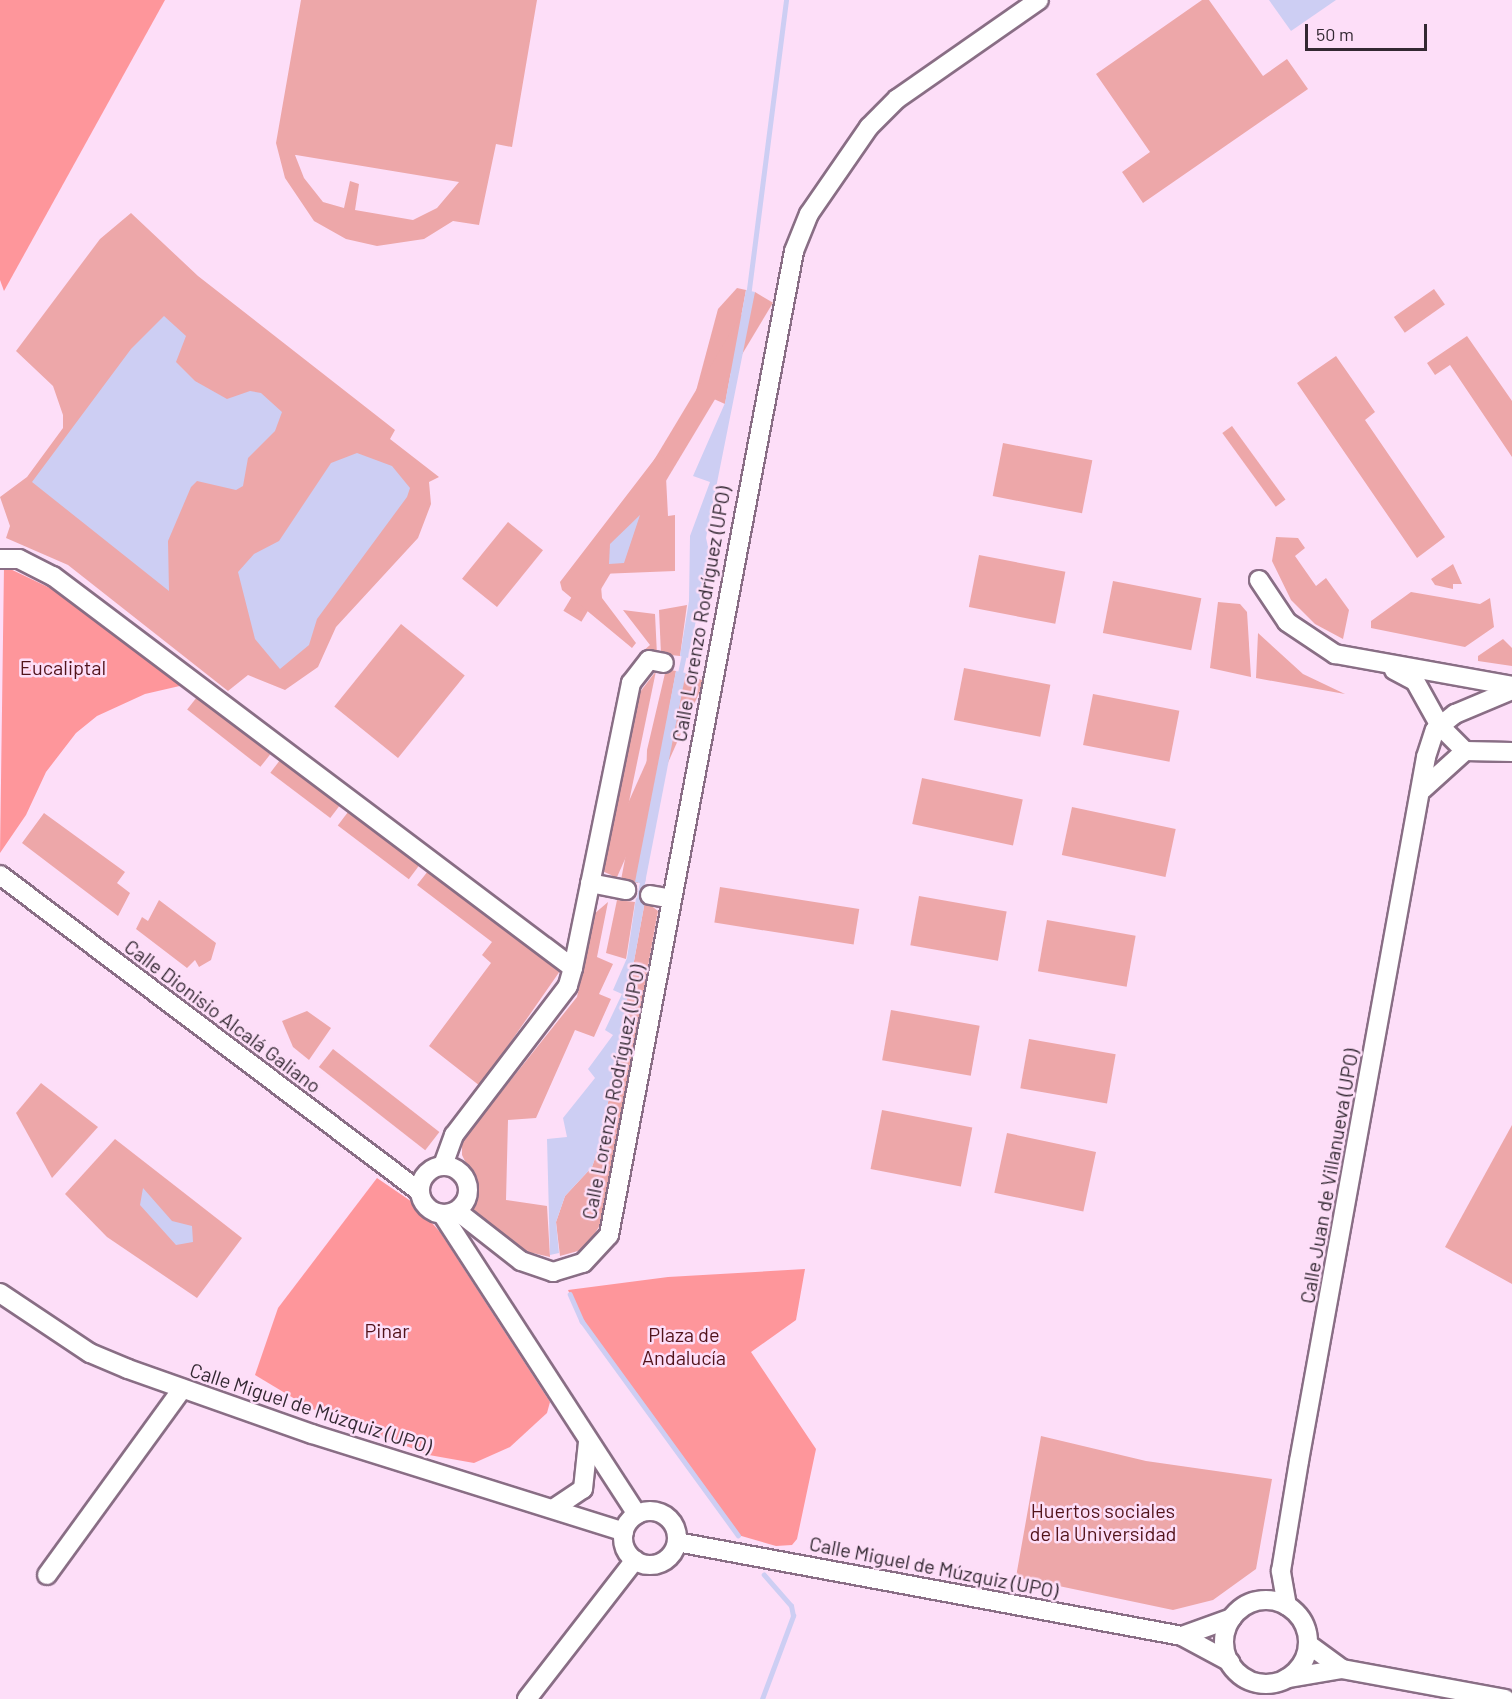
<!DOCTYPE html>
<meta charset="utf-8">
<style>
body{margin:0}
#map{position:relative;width:1512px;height:1699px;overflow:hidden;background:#fddef8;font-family:Barlow,sans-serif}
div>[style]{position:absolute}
.green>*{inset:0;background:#eda7a9;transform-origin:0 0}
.forest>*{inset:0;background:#fe969b}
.water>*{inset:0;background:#cdcef3;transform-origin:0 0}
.stream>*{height:4.5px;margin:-2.25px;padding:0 2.25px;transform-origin:2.25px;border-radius:2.25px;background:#cdcef3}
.roads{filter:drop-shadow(2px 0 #896e85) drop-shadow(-2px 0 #896e85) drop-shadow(0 2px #896e85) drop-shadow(0 -2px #896e85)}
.minor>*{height:18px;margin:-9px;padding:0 9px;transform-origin:9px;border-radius:9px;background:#fff}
.minor>.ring{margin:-9px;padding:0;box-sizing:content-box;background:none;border:18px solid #fff;border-radius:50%}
span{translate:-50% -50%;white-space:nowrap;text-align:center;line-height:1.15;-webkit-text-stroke:5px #fddef8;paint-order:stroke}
.street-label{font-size:20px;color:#332832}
.park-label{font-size:20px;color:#52131b}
.scale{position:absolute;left:1305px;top:24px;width:122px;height:27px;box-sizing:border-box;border:3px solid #332832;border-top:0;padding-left:8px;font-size:18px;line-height:21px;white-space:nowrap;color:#332832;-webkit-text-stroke:4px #fddef8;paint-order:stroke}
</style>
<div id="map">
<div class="green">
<i style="clip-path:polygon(evenodd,301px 0,537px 0,512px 147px,496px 144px,479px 225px,453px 221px,424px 239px,377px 246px,346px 239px,314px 221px,285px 178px,276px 143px,301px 0,295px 155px,296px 155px,459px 182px,437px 208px,413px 220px,355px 210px,359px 184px,350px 181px,344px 208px,323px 202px,304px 178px,295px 155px)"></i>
<i style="clip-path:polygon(1202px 0,1209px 0,1263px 76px,1287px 59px,1308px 89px,1143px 203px,1122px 172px,1150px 152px,1096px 74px)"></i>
<i style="clip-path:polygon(131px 213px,198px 276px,395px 430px,390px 439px,439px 477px,429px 482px,431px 504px,418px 538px,336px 627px,318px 667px,285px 690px,248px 675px,228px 691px,68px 565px,6px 538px,10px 526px,0 497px,27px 477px,63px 428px,63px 415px,53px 386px,16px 351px,100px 239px)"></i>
<i style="clip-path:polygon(737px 288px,746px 290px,725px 404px,696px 391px,718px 309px)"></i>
<i style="left:1434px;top:289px;width:19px;height:49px;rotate:55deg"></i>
<i style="left:755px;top:292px;width:21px;height:372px;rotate:31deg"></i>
<i style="clip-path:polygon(1467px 336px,1512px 401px,1512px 457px,1450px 365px,1435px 375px,1427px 363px)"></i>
<i style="clip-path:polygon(1336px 356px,1375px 412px,1365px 420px,1445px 537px,1417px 558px,1297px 383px)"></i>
<i style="left:1232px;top:426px;width:91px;height:12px;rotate:54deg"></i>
<i style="left:1003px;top:443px;width:91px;height:54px;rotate:11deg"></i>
<i style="clip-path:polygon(660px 452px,665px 458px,668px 516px,675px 515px,675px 571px,600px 574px,602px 598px,636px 643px,632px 648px,562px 590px,560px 582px)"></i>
<i style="left:508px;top:522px;width:45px;height:73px;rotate:39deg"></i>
<i style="clip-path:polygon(1276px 537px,1298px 538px,1305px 548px,1295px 556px,1316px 586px,1326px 578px,1349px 610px,1343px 639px,1315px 624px,1291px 600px,1272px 561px)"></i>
<i style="left:979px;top:555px;width:88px;height:53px;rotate:11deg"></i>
<i style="clip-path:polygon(1453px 564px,1462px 584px,1453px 584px,1453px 589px,1435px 585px,1431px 579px)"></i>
<i style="left:1113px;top:581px;width:90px;height:53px;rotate:11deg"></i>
<i style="clip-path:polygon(1411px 592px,1480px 604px,1490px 598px,1494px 627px,1465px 647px,1371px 628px,1371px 621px)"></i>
<i style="clip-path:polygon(1218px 602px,1240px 604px,1247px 612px,1251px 677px,1210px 668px)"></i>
<i style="clip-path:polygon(687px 605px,680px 656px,661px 654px,659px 610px)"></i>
<i style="clip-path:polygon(623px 610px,655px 614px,657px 655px,642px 652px,650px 645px)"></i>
<i style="left:401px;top:624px;width:82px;height:106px;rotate:39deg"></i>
<i style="clip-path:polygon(1258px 633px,1303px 674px,1345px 694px,1256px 678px)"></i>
<i style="clip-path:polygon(1503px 639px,1512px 648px,1512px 666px,1478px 661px,1478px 656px)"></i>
<i style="left:964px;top:668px;width:88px;height:53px;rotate:11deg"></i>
<i style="clip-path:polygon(666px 669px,676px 671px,638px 883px,621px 880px,633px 817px,645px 812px,647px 750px)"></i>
<i style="clip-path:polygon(656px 671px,613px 879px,604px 858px,637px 696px)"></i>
<i style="left:686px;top:673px;width:20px;height:215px;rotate:24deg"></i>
<i style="left:1093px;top:694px;width:88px;height:52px;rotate:11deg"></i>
<i style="left:197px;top:697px;width:93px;height:16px;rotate:38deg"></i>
<i style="left:280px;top:760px;width:75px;height:16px;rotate:37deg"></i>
<i style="left:922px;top:778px;width:103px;height:47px;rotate:12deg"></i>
<i style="left:1072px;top:807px;width:106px;height:49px;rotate:12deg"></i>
<i style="left:348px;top:812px;width:89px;height:17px;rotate:37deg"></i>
<i style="clip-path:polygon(44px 813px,125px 872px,117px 883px,130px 893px,118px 916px,22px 843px)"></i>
<i style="clip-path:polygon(428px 871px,560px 971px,480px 1086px,429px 1046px,491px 963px,482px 955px,492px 942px,417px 885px)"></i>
<i style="left:720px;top:887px;width:141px;height:36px;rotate:9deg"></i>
<i style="left:919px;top:896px;width:89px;height:50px;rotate:10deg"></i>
<i style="clip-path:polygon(159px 900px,216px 943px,211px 960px,199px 967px,195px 960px,187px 968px,136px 929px,142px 917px,148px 921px)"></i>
<i style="clip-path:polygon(617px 900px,635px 902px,626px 959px,606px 953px)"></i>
<i style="clip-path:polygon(645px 901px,658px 911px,602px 1222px,585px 1249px,560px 1256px,556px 1222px,565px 1196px,592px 1167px,601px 1141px)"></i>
<i style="clip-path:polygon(608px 902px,597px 957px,613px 964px,599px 994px,611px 999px,594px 1037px,575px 1030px,536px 1118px,508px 1120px,506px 1200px,547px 1206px,550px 1257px,533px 1253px,529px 1259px,471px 1213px,477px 1186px,462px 1155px,462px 1141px,577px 997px,594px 914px)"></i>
<i style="left:1047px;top:920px;width:90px;height:52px;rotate:10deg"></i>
<i style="left:891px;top:1010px;width:90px;height:51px;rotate:10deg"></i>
<i style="clip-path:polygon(307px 1011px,331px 1028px,309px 1060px,293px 1047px,282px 1021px)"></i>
<i style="left:1029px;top:1039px;width:88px;height:50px;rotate:10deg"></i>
<i style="left:333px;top:1049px;width:135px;height:23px;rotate:38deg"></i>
<i style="clip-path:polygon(41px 1083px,98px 1127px,52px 1178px,16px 1113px)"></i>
<i style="left:882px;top:1110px;width:92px;height:60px;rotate:11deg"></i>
<i style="clip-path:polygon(1512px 1125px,1512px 1284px,1445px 1247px)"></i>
<i style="left:1007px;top:1133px;width:91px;height:61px;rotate:12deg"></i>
<i style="clip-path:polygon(115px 1139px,242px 1238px,197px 1298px,107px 1237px,65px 1194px)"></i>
<i style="clip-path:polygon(1041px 1436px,1146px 1461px,1272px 1479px,1256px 1569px,1213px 1600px,1173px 1610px,1016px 1577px)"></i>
</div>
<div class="forest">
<i style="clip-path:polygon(0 0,165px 0,4px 291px,0 280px)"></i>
<i style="clip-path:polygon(4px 566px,75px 600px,184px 685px,145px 694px,97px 716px,76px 733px,46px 772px,26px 815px,0 853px)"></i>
<i style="clip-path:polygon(377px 1178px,415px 1204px,440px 1232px,550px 1402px,547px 1413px,510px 1447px,474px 1463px,429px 1455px,310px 1408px,255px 1375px,278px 1308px)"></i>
<i style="clip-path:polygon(805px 1269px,796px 1320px,751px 1352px,816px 1449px,797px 1539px,792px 1545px,776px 1546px,738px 1535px,582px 1321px,568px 1290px,668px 1277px)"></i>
</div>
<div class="water">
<i style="clip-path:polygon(1269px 0,1336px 0,1291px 31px)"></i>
<i style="clip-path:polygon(746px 290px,755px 292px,706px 538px,710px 555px,688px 658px,680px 656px,689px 601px,690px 536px,710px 482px,693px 476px,725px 403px)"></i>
<i style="clip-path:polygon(164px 316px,186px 336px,176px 362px,195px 381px,227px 399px,250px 391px,261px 393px,282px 412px,275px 431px,248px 458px,243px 486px,236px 490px,197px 481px,191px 487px,168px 541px,169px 591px,32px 482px,131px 349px)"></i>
<i style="clip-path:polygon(357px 453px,392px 466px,410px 488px,407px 497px,317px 619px,309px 645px,280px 669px,255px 639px,238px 572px,254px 554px,279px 541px,331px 463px)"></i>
<i style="clip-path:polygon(640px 515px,624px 563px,609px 564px,610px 544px)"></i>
<i style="left:676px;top:671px;width:10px;height:215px;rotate:11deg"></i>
<i style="clip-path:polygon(636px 898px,645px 901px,601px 1141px,592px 1167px,565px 1196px,556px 1222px,559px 1253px,550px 1255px,547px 1139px,567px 1137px,563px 1118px,595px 1078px,588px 1069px,613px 1035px,605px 1030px,622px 994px,613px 990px,627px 958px)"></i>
<i style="clip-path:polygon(143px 1188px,172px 1221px,192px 1226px,193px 1242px,176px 1245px,140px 1205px)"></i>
</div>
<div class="stream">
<i style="left:748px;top:297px;width:299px;rotate:-82.7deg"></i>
<i style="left:679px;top:678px;width:25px;rotate:-78deg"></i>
<i style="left:638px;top:905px;width:27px;rotate:-80deg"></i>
<i style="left:570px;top:1294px;width:30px;rotate:66deg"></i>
<i style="left:582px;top:1321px;width:265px;rotate:53.9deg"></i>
<i style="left:762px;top:1699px;width:89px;rotate:-69.5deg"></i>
<i style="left:793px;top:1616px;width:10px;rotate:-101deg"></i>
<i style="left:791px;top:1606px;width:41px;rotate:-131.1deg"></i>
</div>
<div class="roads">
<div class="minor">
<i style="left:0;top:559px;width:19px"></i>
<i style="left:19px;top:559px;width:38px;rotate:27deg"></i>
<i style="left:53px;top:576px;width:651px;rotate:37.01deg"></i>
<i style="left:573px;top:968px;width:19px;rotate:106deg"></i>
<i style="left:568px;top:986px;width:188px;rotate:127.4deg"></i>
<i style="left:454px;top:1135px;width:32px;rotate:110deg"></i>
<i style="left:1259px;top:580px;width:50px;rotate:56.3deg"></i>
<i style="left:1287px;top:622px;width:58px;rotate:33.7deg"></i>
<i style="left:1335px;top:654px;width:180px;rotate:10.2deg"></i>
<i style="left:1394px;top:670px;width:24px;rotate:28deg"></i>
<i style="left:1415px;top:681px;width:51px;rotate:60.9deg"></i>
<i style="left:1440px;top:726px;width:35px;rotate:45deg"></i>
<i style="left:1423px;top:789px;width:57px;rotate:-42.1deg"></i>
<i style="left:1465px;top:751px;width:47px;rotate:1.2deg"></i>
<i style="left:0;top:875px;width:525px;rotate:37.02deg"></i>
<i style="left:590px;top:883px;width:37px;rotate:11deg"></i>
<i style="left:650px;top:895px;width:22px;rotate:10deg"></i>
<i style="left:573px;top:968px;width:291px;rotate:-78.5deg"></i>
<i style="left:631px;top:683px;width:29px;rotate:-52deg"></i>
<i style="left:649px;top:660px;width:15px;rotate:11deg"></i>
<i class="ring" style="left:420px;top:1166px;width:30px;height:30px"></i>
<i style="left:457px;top:1211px;width:81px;rotate:38deg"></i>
<i style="left:521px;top:1261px;width:34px;rotate:19deg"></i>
<i style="left:553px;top:1272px;width:31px;rotate:-17deg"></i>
<i style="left:583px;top:1263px;width:38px;rotate:-47deg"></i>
<i style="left:609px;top:1235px;width:1001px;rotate:-79.35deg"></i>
<i style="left:794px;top:251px;width:40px;rotate:-68deg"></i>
<i style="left:809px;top:214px;width:106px;rotate:-55.4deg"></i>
<i style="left:869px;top:127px;width:40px;rotate:-45deg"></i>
<i style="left:897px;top:99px;width:173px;rotate:-34.9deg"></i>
<i style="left:442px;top:1214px;width:358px;rotate:57deg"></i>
<i style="left:0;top:1293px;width:108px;rotate:33.7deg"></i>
<i style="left:90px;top:1353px;width:41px;rotate:22.8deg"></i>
<i style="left:128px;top:1369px;width:195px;rotate:19.5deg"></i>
<i style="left:312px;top:1434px;width:327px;rotate:17.4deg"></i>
<i style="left:553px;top:1509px;width:36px;rotate:-34deg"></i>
<i style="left:583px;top:1489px;width:47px;rotate:-83.9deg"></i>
<i class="ring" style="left:623px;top:1511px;width:36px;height:36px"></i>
<i style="left:677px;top:1542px;width:514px;rotate:10.54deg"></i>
<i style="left:1182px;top:1636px;width:55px;rotate:28.4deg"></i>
<i style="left:47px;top:1575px;width:230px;rotate:-54deg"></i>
<i class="ring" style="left:1224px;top:1600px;width:66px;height:66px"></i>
<i style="left:1287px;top:1606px;width:36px;rotate:-100deg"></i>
<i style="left:1281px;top:1571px;width:111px;rotate:-80.7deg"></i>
<i style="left:1299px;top:1461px;width:715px;rotate:-79.77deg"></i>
<i style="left:1426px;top:757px;width:28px;rotate:-72deg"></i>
<i style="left:1435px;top:730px;width:26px;rotate:-39deg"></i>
<i style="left:1455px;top:714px;width:62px;rotate:-22.8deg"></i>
<i style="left:1182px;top:1636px;width:53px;rotate:-19.8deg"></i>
<i style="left:1308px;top:1644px;width:42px;rotate:36.3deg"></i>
<i style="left:1288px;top:1678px;width:55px;rotate:-9.5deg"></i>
<i style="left:1342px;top:1669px;width:166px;rotate:10.4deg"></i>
<i style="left:527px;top:1699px;width:176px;rotate:-52.2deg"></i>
</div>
</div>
<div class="street-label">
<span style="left:701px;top:614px;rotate:-80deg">Calle Lorenzo Rodríguez (UPO)</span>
<span style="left:223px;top:1016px;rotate:37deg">Calle Dionisio Alcalá Galiano</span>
<span style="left:613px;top:1092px;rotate:-79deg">Calle Lorenzo Rodríguez (UPO)</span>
<span style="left:1329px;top:1176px;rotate:-80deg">Calle Juan de Villanueva (UPO)</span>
<span style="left:311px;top:1408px;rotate:18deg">Calle Miguel de Múzquiz (UPO)</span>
<span style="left:934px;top:1567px;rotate:11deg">Calle Miguel de Múzquiz (UPO)</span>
</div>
<div class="park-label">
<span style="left:63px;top:667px">Eucaliptal</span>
<span style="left:387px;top:1330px">Pinar</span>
<span style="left:684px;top:1346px">Plaza de<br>Andalucía</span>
<span style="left:1103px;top:1522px">Huertos sociales<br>de la Universidad</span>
</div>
<div class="scale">50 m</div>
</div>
